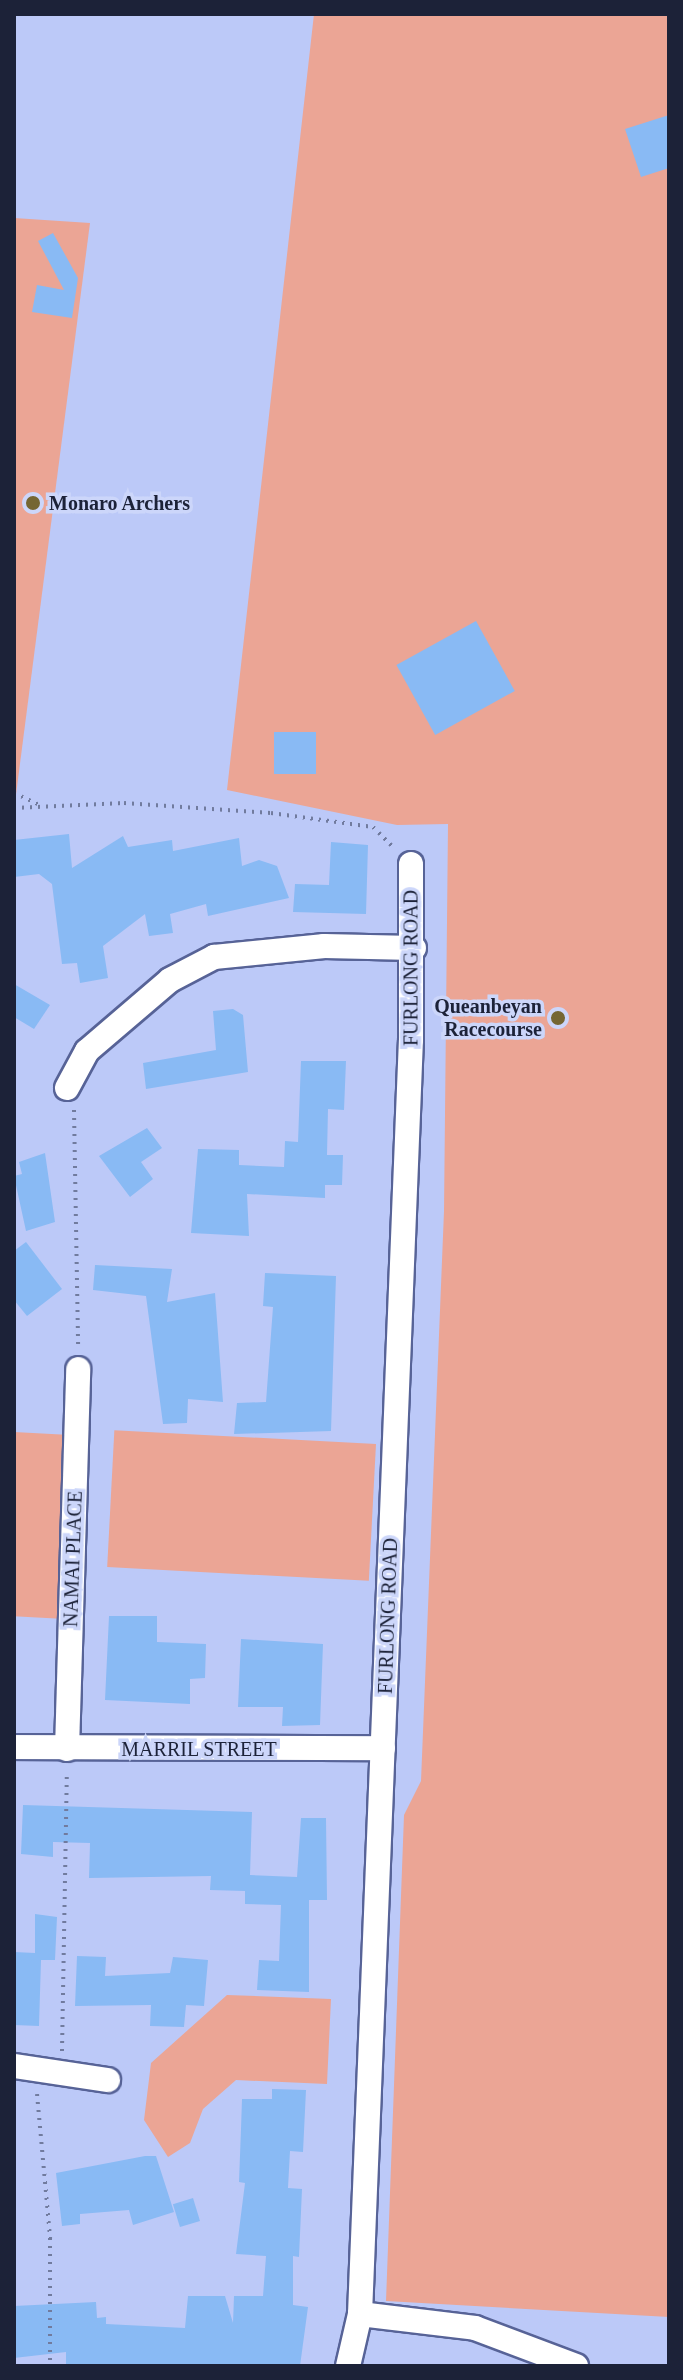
<!DOCTYPE html>
<style>
body{margin:0}
#map{position:relative;width:683px;height:2380px;overflow:hidden;background:#bcc9f8;font-family:Georgia,serif}
div>[style]{position:absolute}
.green>*{inset:0;background:#eba595;transform-origin:0 0}
.building>*{inset:0;background:#89baf4;transform-origin:0 0}
.path>*{height:4px;margin-top:-2px;transform-origin:0;background:repeating-linear-gradient(90deg,#717b9e 0 2px,transparent 0 8px)}
.roads{filter:drop-shadow(2px 0 #576397) drop-shadow(-2px 0 #576397) drop-shadow(0 2px #576397) drop-shadow(0 -2px #576397)}
.minor>*{height:24px;margin:-12px;padding:0 12px;transform-origin:12px;border-radius:12px;background:#fff}
.dots>*{width:22px;height:22px;translate:-50% -50%;box-sizing:border-box;border:4px solid #ccd6fa;border-radius:50%}
span{translate:-50% -50%;white-space:nowrap;text-align:center;line-height:1.15;-webkit-text-stroke:7px #ccd6fa;paint-order:stroke}
.poi-label{font-size:20px;color:#1c2238;font-weight:700}
.left{translate:0 -50%;text-align:left}
.right{translate:-100% -50%;text-align:right}
.street-label{font-size:20px;color:#1c2238}
.frame{position:absolute;inset:0;border:16px solid #1c2238;pointer-events:none}
</style>
<div id="map">
<div class="green">
<i style="clip-path:polygon(314px 14px,669px 14px,669px 2317px,386px 2301px,404px 1815px,421px 1781px,444px 1211px,448px 824px,397px 825px,227px 790px)"></i>
<i style="clip-path:polygon(14px 218px,90px 223px,14px 810px)"></i>
<i style="left:14px;top:1432px;width:61px;height:184px;rotate:3deg"></i>
<i style="left:376px;top:1444px;width:137px;height:262px;rotate:93deg"></i>
<i style="clip-path:polygon(227px 1995px,331px 1999px,327px 2084px,236px 2080px,203px 2109px,190px 2143px,168px 2157px,144px 2120px,151px 2063px)"></i>
</div>
<div class="building">
<i style="clip-path:polygon(669px 115px,669px 168px,641px 177px,625px 129px)"></i>
<i style="clip-path:polygon(53px 233px,78px 278px,72px 318px,32px 312px,37px 285px,64px 290px,38px 241px)"></i>
<i style="left:476px;top:621px;width:80px;height:91px;rotate:61deg"></i>
<i style="left:274px;top:732px;width:42px;height:42px"></i>
<i style="clip-path:polygon(69px 834px,72px 868px,123px 836px,128px 847px,172px 840px,173px 851px,239px 838px,242px 866px,259px 860px,277px 866px,289px 898px,208px 916px,206px 904px,170px 914px,173px 933px,149px 936px,145px 914px,103px 946px,108px 978px,80px 983px,77px 963px,62px 964px,52px 884px,39px 874px,14px 877px,14px 840px)"></i>
<i style="clip-path:polygon(331px 842px,368px 845px,366px 914px,293px 912px,295px 884px,329px 885px)"></i>
<i style="clip-path:polygon(14px 984px,50px 1005px,34px 1029px,14px 1017px)"></i>
<i style="clip-path:polygon(233px 1009px,243px 1015px,248px 1072px,146px 1089px,143px 1063px,216px 1050px,213px 1011px)"></i>
<i style="clip-path:polygon(301px 1061px,346px 1061px,344px 1110px,328px 1109px,327px 1155px,343px 1155px,342px 1185px,325px 1185px,325px 1198px,247px 1194px,249px 1236px,191px 1233px,198px 1149px,239px 1150px,239px 1165px,284px 1167px,285px 1141px,298px 1142px)"></i>
<i style="clip-path:polygon(147px 1128px,162px 1148px,141px 1162px,153px 1179px,130px 1197px,99px 1156px)"></i>
<i style="clip-path:polygon(45px 1153px,55px 1222px,26px 1231px,14px 1176px,22px 1174px,19px 1162px)"></i>
<i style="clip-path:polygon(26px 1242px,62px 1289px,27px 1316px,14px 1300px,14px 1251px)"></i>
<i style="clip-path:polygon(95px 1265px,172px 1269px,167px 1302px,215px 1293px,223px 1402px,188px 1399px,187px 1423px,163px 1424px,146px 1296px,93px 1290px)"></i>
<i style="clip-path:polygon(265px 1273px,336px 1276px,331px 1431px,234px 1434px,237px 1403px,266px 1402px,273px 1307px,263px 1306px)"></i>
<i style="clip-path:polygon(109px 1616px,157px 1616px,157px 1642px,206px 1644px,205px 1678px,190px 1679px,190px 1704px,105px 1700px)"></i>
<i style="clip-path:polygon(241px 1639px,323px 1644px,320px 1725px,282px 1726px,283px 1707px,238px 1707px)"></i>
<i style="clip-path:polygon(23px 1805px,252px 1812px,250px 1875px,297px 1877px,301px 1818px,326px 1818px,327px 1900px,309px 1900px,309px 1992px,257px 1990px,259px 1960px,279px 1961px,281px 1905px,245px 1904px,245px 1891px,210px 1890px,211px 1876px,89px 1878px,90px 1843px,53px 1842px,53px 1857px,21px 1854px)"></i>
<i style="clip-path:polygon(35px 1914px,57px 1917px,55px 1960px,41px 1960px,39px 2026px,14px 2025px,14px 1952px,35px 1953px)"></i>
<i style="clip-path:polygon(77px 1956px,106px 1957px,105px 1976px,170px 1973px,173px 1957px,208px 1960px,204px 2006px,186px 2005px,184px 2027px,150px 2026px,151px 2005px,75px 2006px)"></i>
<i style="clip-path:polygon(272px 2089px,306px 2090px,303px 2152px,290px 2151px,288px 2188px,302px 2189px,299px 2257px,293px 2256px,293px 2305px,308px 2307px,300px 2366px,66px 2366px,66px 2352px,14px 2358px,14px 2306px,96px 2302px,97px 2318px,106px 2317px,106px 2324px,185px 2328px,188px 2296px,225px 2296px,233px 2323px,234px 2296px,263px 2296px,266px 2256px,236px 2254px,245px 2183px,239px 2182px,241px 2129px,242px 2099px,272px 2099px)"></i>
<i style="clip-path:polygon(145px 2156px,156px 2156px,174px 2212px,133px 2225px,129px 2210px,80px 2214px,80px 2224px,62px 2226px,56px 2173px)"></i>
<i style="left:193px;top:2198px;width:24px;height:21px;rotate:73deg"></i>
</div>
<div class="path">
<i style="left:14px;top:793px;width:29px;rotate:25deg"></i>
<i style="left:14px;top:808px;width:110px;rotate:-2.6deg"></i>
<i style="left:124px;top:803px;width:147px;rotate:3.9deg"></i>
<i style="left:271px;top:813px;width:103px;rotate:7.8deg"></i>
<i style="left:373px;top:827px;width:30px;rotate:45deg"></i>
<i style="left:74px;top:1110px;width:238px;rotate:89deg"></i>
<i style="left:62px;top:2051px;width:279px;rotate:-89deg"></i>
<i style="left:37px;top:2094px;width:145px;rotate:84.8deg"></i>
<i style="left:50px;top:2238px;width:128px;rotate:90deg"></i>
</div>
<div class="roads">
<div class="minor">
<i style="left:67px;top:1088px;width:42px;rotate:-61.6deg"></i>
<i style="left:87px;top:1051px;width:109px;rotate:-40.5deg"></i>
<i style="left:170px;top:980px;width:50px;rotate:-27.6deg"></i>
<i style="left:214px;top:957px;width:111px;rotate:-5.7deg"></i>
<i style="left:324px;top:946px;width:90px;rotate:1.3deg"></i>
<i style="left:14px;top:1747px;width:369px;rotate:0.2deg"></i>
<i style="left:67px;top:1749px;width:380px;rotate:-88.3deg"></i>
<i style="left:14px;top:2066px;width:95px;rotate:8.5deg"></i>
<i style="left:360px;top:2314px;width:116px;rotate:6.9deg"></i>
<i style="left:475px;top:2328px;width:108px;rotate:20.6deg"></i>
<i style="left:348px;top:2366px;width:53px;rotate:-77deg"></i>
<i style="left:360px;top:2314px;width:1275px;rotate:-87.71deg"></i>
<i style="left:411px;top:1040px;width:176px;rotate:-90deg"></i>
</div>
</div>
<div class="dots">
<i style="left:33px;top:503px;background:#756633"></i>
<i style="left:558px;top:1018px;background:#756633"></i>
</div>
<div class="poi-label">
<span class="left" style="left:49px;top:503px">Monaro Archers</span>
<span class="right" style="left:542px;top:1018px">Queanbeyan<br>Racecourse</span>
</div>
<div class="street-label">
<span style="left:411px;top:968px;rotate:-90deg">FURLONG ROAD</span>
<span style="left:73px;top:1559px;rotate:-88deg">NAMAI PLACE</span>
<span style="left:388px;top:1616px;rotate:-88deg">FURLONG ROAD</span>
<span style="left:199px;top:1749px">MARRIL STREET</span>
</div>
<div class="frame"></div>
</div>
